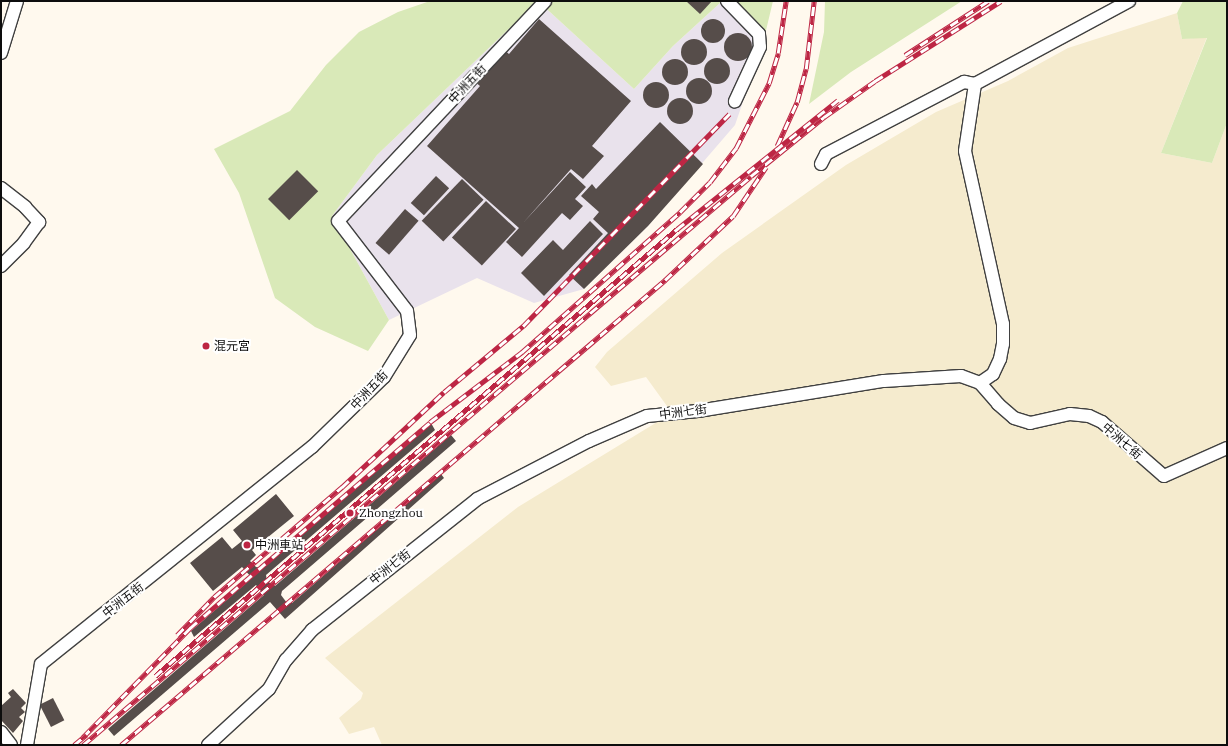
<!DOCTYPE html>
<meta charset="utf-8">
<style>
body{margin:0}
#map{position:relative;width:1228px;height:746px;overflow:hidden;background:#fff9ee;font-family:"IBM Plex Serif","Noto Sans TC",serif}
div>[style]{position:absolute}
.industrial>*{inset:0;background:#e9e2ec}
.farmland>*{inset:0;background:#f5ebce}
.green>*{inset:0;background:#d9e9b8}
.building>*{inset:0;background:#564d4a;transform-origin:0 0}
.round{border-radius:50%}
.roads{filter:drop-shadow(1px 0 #404040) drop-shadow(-1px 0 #404040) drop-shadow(0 1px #404040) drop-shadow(0 -1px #404040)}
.minor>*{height:12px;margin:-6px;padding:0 6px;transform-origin:6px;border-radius:6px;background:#fff}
.rail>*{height:4.5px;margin-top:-2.25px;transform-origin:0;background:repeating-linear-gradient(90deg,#fff 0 9px,#bd2644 0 18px);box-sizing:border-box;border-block:1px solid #bd2644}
.dots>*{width:11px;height:11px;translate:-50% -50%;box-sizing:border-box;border:2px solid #fff;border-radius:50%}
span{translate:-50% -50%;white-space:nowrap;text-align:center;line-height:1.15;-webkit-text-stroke:4px #fff;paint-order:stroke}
.street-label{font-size:12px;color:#0d0d0d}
.poi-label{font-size:12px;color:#0d0d0d}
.left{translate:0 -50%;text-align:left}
.frame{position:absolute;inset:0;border:2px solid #0d0d0d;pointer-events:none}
</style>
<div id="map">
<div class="industrial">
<i style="clip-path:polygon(538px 1px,634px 89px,673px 46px,720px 3px,763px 43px,735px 125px,648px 226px,584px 289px,534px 303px,477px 278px,389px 320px,332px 216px,377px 155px)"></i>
</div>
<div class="farmland">
<i style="clip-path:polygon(1177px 13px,1182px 39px,1207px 37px,1161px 153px,1212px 163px,1227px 123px,1227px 745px,382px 745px,374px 727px,349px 734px,339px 718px,361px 699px,363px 693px,325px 658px,518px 507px,672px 413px,646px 377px,611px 386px,595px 367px,607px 352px,722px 253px,846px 165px,936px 112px,1008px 81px,1068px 48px)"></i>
</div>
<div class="green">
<i style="clip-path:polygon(430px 1px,773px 1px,763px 43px,720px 3px,673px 46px,634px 89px,538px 1px,377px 155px,332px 216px,389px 320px,368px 351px,315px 327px,275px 298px,239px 193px,214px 149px,290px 111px,326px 65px,359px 32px,398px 12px)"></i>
<i style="clip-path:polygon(825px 1px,962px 1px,851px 72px,809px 104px,824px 32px)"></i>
<i style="clip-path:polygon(1183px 1px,1227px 1px,1227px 123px,1212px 163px,1161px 153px,1207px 38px,1182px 39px,1177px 13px)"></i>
</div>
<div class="building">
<i style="clip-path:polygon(686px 1px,712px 1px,700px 14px)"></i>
<i style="clip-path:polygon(539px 19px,631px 101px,592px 146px,604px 156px,583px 179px,571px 169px,523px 223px,570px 172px,586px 187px,575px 199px,583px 206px,570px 220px,562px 213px,522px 257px,506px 242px,519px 228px,427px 146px,480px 86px,475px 82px,504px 50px,509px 54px)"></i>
<i class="round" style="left:701px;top:19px;width:24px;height:24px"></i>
<i class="round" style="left:724px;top:33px;width:28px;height:28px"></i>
<i class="round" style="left:681px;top:39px;width:26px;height:26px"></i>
<i class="round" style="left:704px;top:58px;width:26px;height:26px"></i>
<i class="round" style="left:662px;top:59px;width:26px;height:26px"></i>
<i class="round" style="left:686px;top:78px;width:26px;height:26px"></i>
<i class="round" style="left:643px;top:82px;width:26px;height:26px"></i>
<i class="round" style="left:667px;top:98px;width:26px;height:26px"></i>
<i style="clip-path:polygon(660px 122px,703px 164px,648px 226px,584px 289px,569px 275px,608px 233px,593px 219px,599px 212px,581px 196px,592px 184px,596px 189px)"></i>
<i style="left:297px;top:170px;width:30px;height:41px;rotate:45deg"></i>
<i style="left:436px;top:176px;width:18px;height:37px;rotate:43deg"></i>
<i style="left:462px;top:179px;width:30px;height:58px;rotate:44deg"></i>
<i style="left:486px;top:201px;width:41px;height:50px;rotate:43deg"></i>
<i style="left:405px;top:209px;width:18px;height:45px;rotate:41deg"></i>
<i style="clip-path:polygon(590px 221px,603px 234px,544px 296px,521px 273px,553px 240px,563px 250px)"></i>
<i style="clip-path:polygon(431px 423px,435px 430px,266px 575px,267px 581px,275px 586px,451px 435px,456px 441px,282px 591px,281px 595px,287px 603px,292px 603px,441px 474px,444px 478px,285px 619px,270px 602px,114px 736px,108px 729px,264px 595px,256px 585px,194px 637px,191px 631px,252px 578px,242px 567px,213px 591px,190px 563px,222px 537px,232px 549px,242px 541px,233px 530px,276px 494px,294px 516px,252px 550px,256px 555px,250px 561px,256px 567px,262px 568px)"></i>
<i style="clip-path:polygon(13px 689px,26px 703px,21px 708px,25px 712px,19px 717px,23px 721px,13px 733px,1px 720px,1px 706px,11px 697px,8px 693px)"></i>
<i style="left:53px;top:698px;width:25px;height:15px;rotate:63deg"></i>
</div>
<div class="roads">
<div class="minor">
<i style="left:727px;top:1px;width:46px;rotate:45.9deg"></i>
<i style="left:759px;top:34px;width:13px;rotate:86deg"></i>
<i style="left:760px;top:47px;width:60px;rotate:114.8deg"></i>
<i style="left:1px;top:53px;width:54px;rotate:-72.9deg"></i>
<i style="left:821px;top:164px;width:11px;rotate:-63deg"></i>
<i style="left:826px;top:154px;width:156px;rotate:-27.6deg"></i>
<i style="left:964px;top:82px;width:11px;rotate:10deg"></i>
<i style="left:1px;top:188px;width:31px;rotate:38deg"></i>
<i style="left:25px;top:207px;width:21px;rotate:47deg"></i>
<i style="left:39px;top:222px;width:26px;rotate:126deg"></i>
<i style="left:24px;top:243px;width:33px;rotate:135deg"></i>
<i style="left:980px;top:383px;width:16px;rotate:-35deg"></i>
<i style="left:993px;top:374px;width:17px;rotate:-65deg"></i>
<i style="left:1000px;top:359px;width:15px;rotate:-79deg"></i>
<i style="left:1003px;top:344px;width:20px;rotate:-90deg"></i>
<i style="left:1003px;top:324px;width:177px;rotate:-102.4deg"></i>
<i style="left:965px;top:151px;width:68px;rotate:-81.5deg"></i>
<i style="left:975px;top:84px;width:175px;rotate:-28.3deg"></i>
<i style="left:1px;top:732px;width:16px;rotate:52deg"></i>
<i style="left:27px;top:745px;width:82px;rotate:-80.2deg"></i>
<i style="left:41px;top:664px;width:347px;rotate:-38.7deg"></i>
<i style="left:312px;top:447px;width:100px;rotate:-44.2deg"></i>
<i style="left:384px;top:377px;width:49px;rotate:-58.2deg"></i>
<i style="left:410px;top:335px;width:24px;rotate:-97deg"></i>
<i style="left:407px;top:311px;width:113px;rotate:-127.5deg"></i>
<i style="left:338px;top:221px;width:302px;rotate:-46.7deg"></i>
<i style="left:208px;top:745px;width:83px;rotate:-42.6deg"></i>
<i style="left:269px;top:689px;width:34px;rotate:-60deg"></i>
<i style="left:286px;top:660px;width:40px;rotate:-49deg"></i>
<i style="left:312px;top:630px;width:211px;rotate:-38.4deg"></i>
<i style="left:477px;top:499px;width:126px;rotate:-27.4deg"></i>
<i style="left:589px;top:441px;width:63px;rotate:-23.3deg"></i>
<i style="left:647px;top:416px;width:51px;rotate:-5.6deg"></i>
<i style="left:698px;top:411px;width:188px;rotate:-9.2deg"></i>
<i style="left:884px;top:381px;width:77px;rotate:-3.7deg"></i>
<i style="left:961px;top:376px;width:20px;rotate:20deg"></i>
<i style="left:980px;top:383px;width:28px;rotate:49deg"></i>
<i style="left:998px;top:404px;width:21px;rotate:41deg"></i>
<i style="left:1014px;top:418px;width:17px;rotate:17deg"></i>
<i style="left:1030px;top:423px;width:41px;rotate:-12.7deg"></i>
<i style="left:1070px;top:414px;width:19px;rotate:6deg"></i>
<i style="left:1089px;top:416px;width:14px;rotate:25deg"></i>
<i style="left:1102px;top:422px;width:82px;rotate:41.1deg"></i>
<i style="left:1164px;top:476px;width:69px;rotate:-24deg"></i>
</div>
</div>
<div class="rail">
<i style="left:905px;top:55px;width:99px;rotate:-33deg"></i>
<i style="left:777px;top:146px;width:48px;rotate:-65.6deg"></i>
<i style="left:797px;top:102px;width:34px;rotate:-75deg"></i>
<i style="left:806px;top:69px;width:68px;rotate:-83.3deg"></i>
<i style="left:177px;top:635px;width:53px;rotate:-45.8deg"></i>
<i style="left:214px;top:597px;width:169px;rotate:-40.7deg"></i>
<i style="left:342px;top:487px;width:139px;rotate:-43deg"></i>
<i style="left:444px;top:392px;width:103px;rotate:-39.9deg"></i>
<i style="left:523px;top:326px;width:296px;rotate:-45.8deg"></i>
<i style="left:155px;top:676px;width:687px;rotate:-40.57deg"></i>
<i style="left:677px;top:229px;width:206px;rotate:-38.7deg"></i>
<i style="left:83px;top:737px;width:153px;rotate:-45.5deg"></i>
<i style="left:190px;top:628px;width:316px;rotate:-40.6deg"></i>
<i style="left:430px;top:422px;width:116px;rotate:-37.3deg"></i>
<i style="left:522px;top:352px;width:211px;rotate:-41.5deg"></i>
<i style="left:680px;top:212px;width:42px;rotate:-45deg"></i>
<i style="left:710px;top:182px;width:43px;rotate:-52.6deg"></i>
<i style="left:736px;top:148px;width:73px;rotate:-63.1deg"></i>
<i style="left:769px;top:83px;width:31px;rotate:-73deg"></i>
<i style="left:778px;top:53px;width:53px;rotate:-81.3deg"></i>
<i style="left:74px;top:745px;width:16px;rotate:-40deg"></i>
<i style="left:83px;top:745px;width:877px;rotate:-40.42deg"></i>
<i style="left:751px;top:176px;width:94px;rotate:-38.9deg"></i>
<i style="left:824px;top:117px;width:62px;rotate:-35.2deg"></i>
<i style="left:875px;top:81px;width:149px;rotate:-32.4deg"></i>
<i style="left:121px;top:745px;width:716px;rotate:-40.52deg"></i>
<i style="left:665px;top:280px;width:93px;rotate:-43.3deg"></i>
<i style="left:733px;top:216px;width:59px;rotate:-56deg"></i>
</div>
<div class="dots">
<i style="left:206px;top:346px;background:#bd2644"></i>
<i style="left:350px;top:513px;background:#bd2644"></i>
<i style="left:247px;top:545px;background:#bd2644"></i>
</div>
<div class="street-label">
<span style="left:467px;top:84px;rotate:-47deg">中洲五街</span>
<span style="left:369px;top:390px;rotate:-47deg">中洲五街</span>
<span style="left:683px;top:412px;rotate:-7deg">中洲七街</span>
<span style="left:1122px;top:441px;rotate:41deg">中洲七街</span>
<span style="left:390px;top:567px;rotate:-38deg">中洲七街</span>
<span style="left:123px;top:600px;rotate:-38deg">中洲五街</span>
</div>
<div class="poi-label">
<span class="left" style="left:214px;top:346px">混元宮</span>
<span class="left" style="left:359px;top:513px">Zhongzhou</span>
<span class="left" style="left:255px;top:545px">中洲車站</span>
</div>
<div class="frame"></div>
</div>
